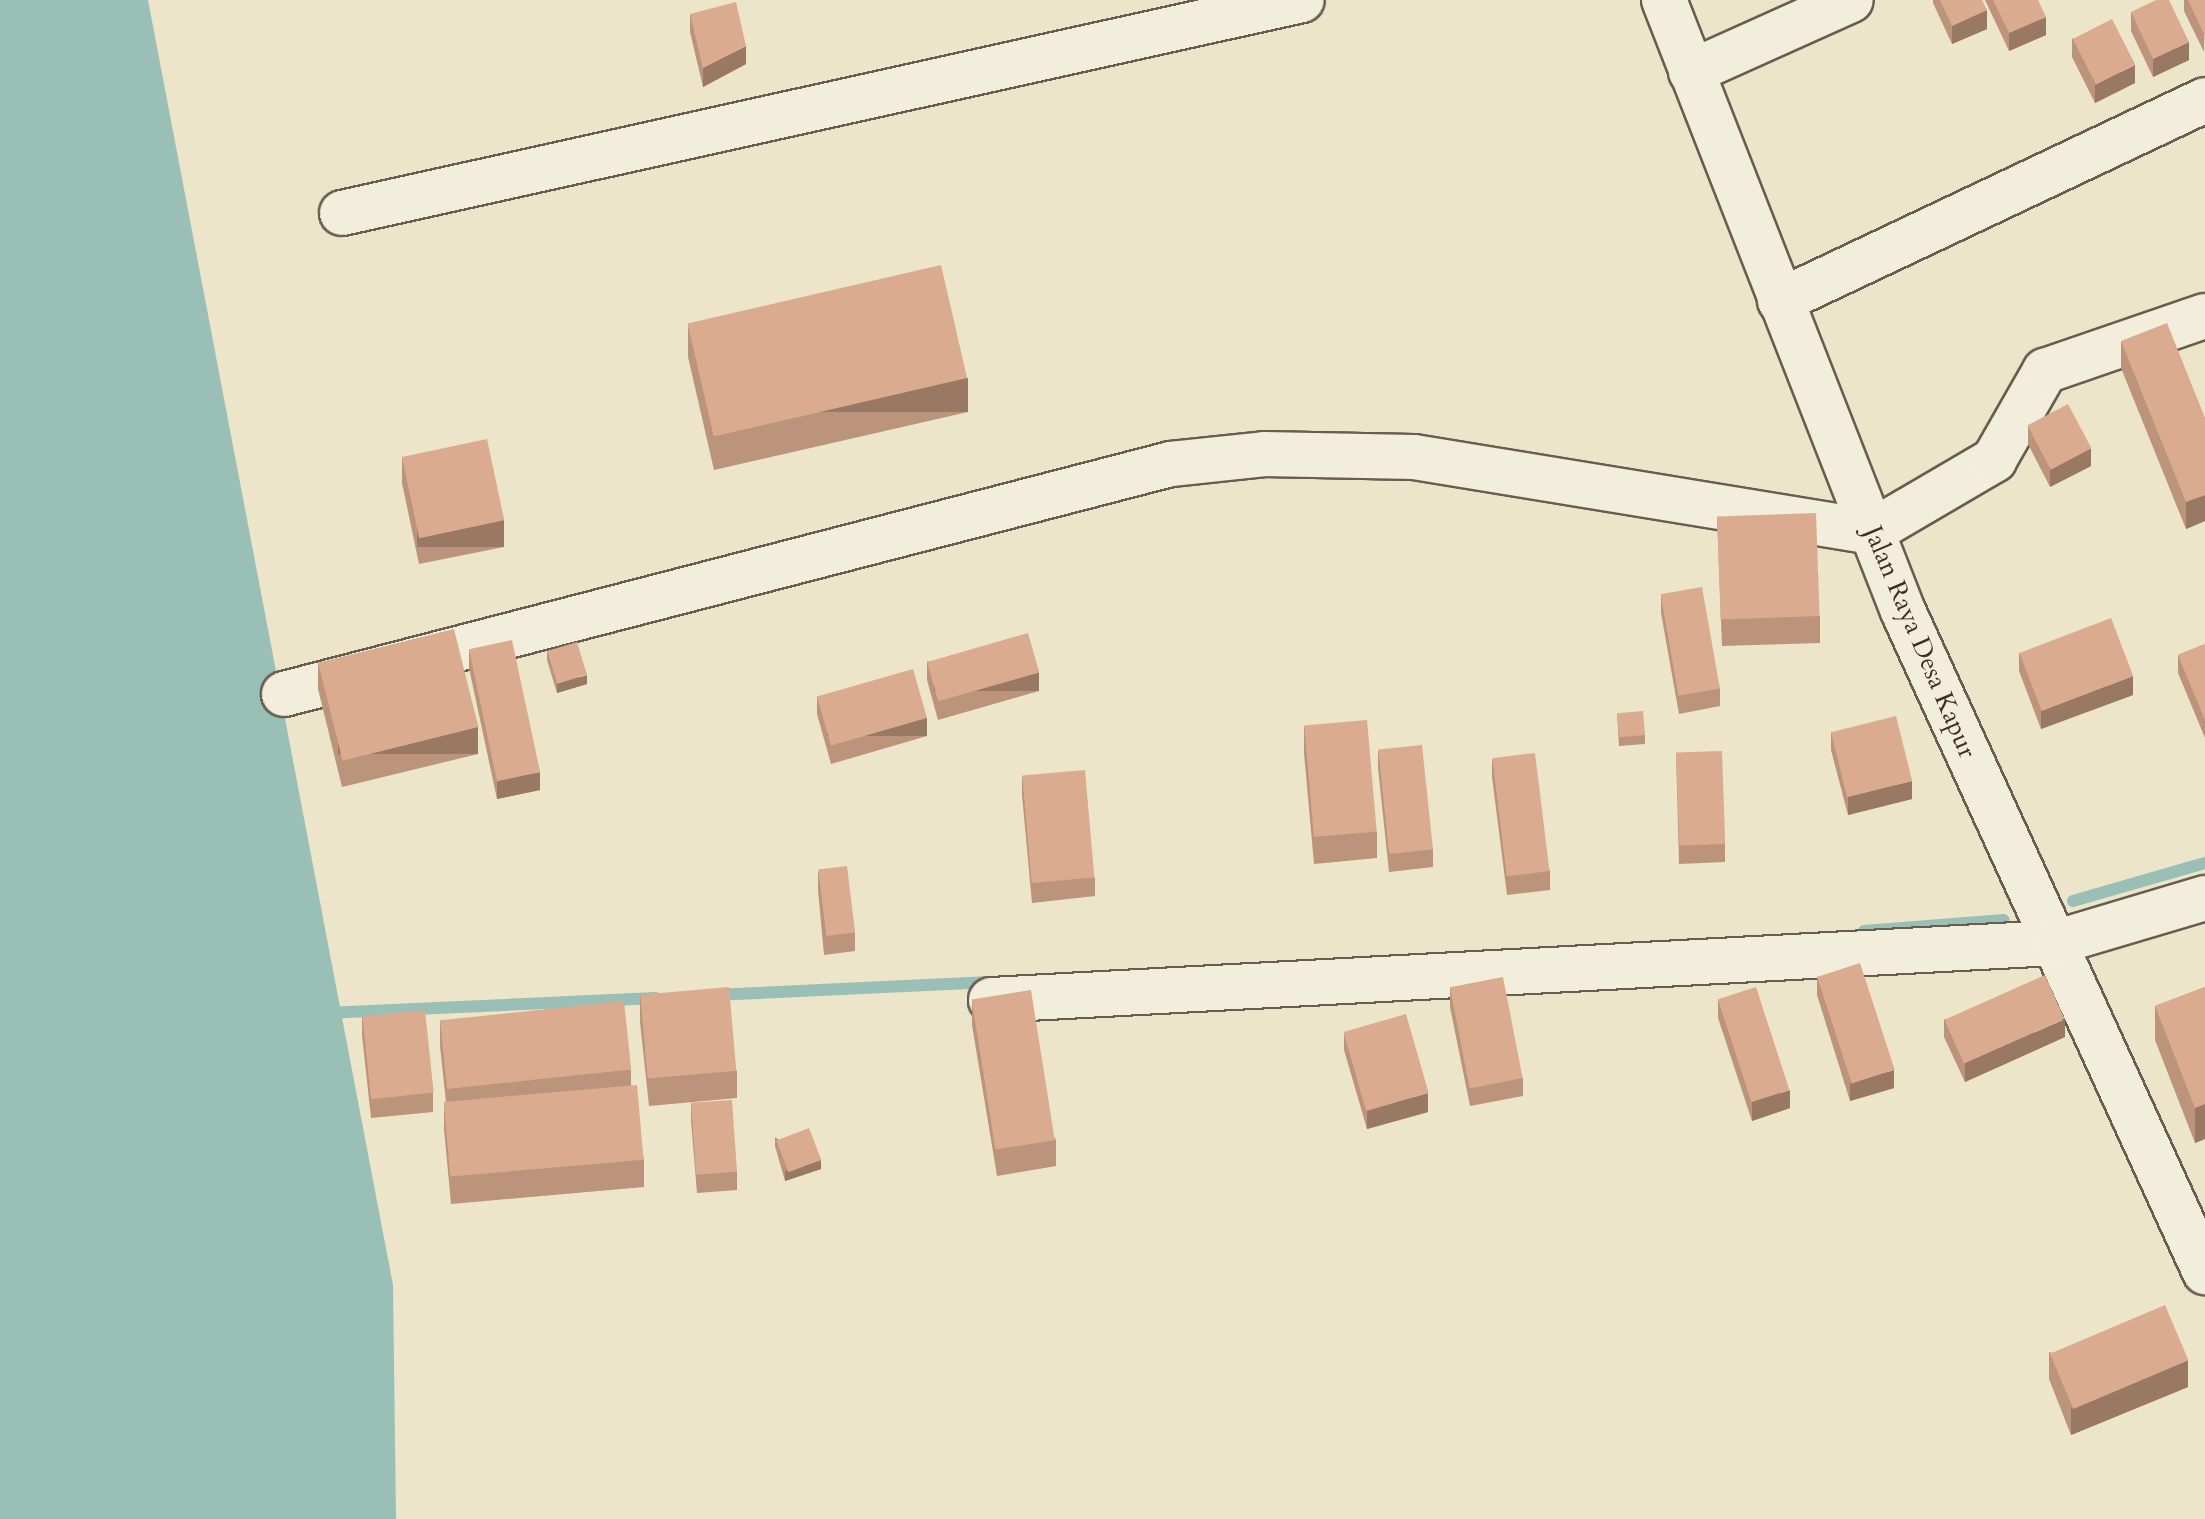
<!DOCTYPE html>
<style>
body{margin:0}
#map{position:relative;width:2205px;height:1519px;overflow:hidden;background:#ede5c9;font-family:Cardo,serif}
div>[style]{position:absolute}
.water>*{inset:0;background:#99bfb6}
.stream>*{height:12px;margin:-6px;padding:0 6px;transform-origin:6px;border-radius:6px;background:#99bfb6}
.roads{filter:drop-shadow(2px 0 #675d50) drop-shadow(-2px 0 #675d50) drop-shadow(0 2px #675d50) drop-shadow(0 -2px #675d50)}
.minor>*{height:44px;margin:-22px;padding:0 22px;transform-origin:22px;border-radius:22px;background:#f3eedc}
.wall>*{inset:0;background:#bc937b}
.shaded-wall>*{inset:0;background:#997864;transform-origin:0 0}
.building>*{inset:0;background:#dbab8f;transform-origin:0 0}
span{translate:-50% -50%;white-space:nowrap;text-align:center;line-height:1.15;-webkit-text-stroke:6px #f3eedc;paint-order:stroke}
.street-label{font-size:26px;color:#3a3027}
</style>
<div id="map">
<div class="water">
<i style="clip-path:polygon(0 0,148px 0,393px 1285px,396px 1519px,0 1519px)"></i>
</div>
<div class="stream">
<i style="left:2073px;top:901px;width:137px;rotate:-16.1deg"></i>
<i style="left:1864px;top:931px;width:140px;rotate:-4.5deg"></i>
<i style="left:714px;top:995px;width:277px;rotate:-2.7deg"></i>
<i style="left:326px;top:1013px;width:330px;rotate:-2.6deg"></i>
</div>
<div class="roads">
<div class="minor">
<i style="left:1664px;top:0;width:656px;rotate:68.64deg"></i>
<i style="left:1903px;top:611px;width:727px;rotate:65.45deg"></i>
<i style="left:1691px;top:72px;width:175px;rotate:-24.2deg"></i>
<i style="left:342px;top:213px;width:983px;rotate:-12.51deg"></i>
<i style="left:1780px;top:301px;width:470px;rotate:-25.3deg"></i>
<i style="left:284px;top:694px;width:916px;rotate:-14.54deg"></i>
<i style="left:1171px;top:464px;width:94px;rotate:-6.1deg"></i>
<i style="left:1264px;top:454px;width:150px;rotate:1.1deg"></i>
<i style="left:1414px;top:457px;width:463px;rotate:9.3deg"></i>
<i style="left:1871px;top:532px;width:143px;rotate:-30.3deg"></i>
<i style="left:1994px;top:460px;width:103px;rotate:-60.2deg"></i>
<i style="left:2045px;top:371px;width:169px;rotate:-19deg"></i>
<i style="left:991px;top:1000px;width:1065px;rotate:-3.07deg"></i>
<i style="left:2054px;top:943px;width:158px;rotate:-16.6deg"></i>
</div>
</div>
<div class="wall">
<i style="clip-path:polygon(1933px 0,1982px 0,1987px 29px,1952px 44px,1933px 3px)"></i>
<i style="clip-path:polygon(1985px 0,2038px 0,2046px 35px,2009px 51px)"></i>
<i style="clip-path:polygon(2184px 0,2205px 0,2204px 52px,2184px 11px)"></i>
<i style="clip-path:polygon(2131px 12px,2189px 60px,2153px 77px,2131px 31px)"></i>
<i style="clip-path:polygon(690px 14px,746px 64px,703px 87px,690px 32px)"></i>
<i style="clip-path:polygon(2072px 38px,2135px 83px,2095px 103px,2072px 57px)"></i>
<i style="clip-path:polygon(688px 323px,968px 412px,714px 470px,688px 357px)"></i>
<i style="clip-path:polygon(2121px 341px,2205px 418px,2205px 521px,2186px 529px,2121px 368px)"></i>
<i style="clip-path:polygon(2028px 426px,2091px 466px,2050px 487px,2028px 444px)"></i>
<i style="clip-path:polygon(402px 456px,504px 547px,419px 564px,402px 483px)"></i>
<i style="clip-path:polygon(1717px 517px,1820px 616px,1820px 643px,1722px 646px)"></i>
<i style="clip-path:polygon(1661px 594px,1720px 688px,1720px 706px,1679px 714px,1661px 613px)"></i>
<i style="clip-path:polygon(2205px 644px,2205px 738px,2178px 673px,2178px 655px)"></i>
<i style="clip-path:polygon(469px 650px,540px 790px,497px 799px,469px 668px)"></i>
<i style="clip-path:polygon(547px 651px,587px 684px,557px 693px,547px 660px)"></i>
<i style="clip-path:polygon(2019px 653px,2133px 695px,2041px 729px,2019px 671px)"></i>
<i style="clip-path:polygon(927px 661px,1039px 691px,938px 720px,927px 680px)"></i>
<i style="clip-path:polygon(318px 662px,478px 754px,342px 787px,318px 689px)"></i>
<i style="clip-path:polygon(817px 696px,927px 736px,831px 764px,817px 714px)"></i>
<i style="clip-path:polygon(1617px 713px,1645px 735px,1645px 744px,1619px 746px)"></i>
<i style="clip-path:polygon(1304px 726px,1377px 832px,1377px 858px,1314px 864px,1304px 753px)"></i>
<i style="clip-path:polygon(1831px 732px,1912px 799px,1848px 815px,1831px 750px)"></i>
<i style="clip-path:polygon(1378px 750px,1433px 849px,1433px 867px,1389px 872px,1378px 768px)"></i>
<i style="clip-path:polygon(1676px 752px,1725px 844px,1725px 862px,1679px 864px)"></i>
<i style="clip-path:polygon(1492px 759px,1550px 871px,1550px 890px,1507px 895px,1492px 777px)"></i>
<i style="clip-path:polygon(1022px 776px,1095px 878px,1095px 896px,1032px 903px,1022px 795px)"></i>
<i style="clip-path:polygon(818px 871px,855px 933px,855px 951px,824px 955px,818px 890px)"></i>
<i style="clip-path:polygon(1817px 976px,1894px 1088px,1850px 1101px,1817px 995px)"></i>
<i style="clip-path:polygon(2205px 987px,2205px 1139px,2195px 1143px,2155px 1040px,2155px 1006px)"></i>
<i style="clip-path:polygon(1450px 988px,1523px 1078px,1523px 1096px,1470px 1106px,1450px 1007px)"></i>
<i style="clip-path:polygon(640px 995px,737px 1071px,737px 1098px,649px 1106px,640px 1022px)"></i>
<i style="clip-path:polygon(972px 999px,1056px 1140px,1056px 1166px,997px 1176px,972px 1025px)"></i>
<i style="clip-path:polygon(1718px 999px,1790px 1108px,1752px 1121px,1718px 1018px)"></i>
<i style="clip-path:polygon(362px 1017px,433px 1093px,433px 1112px,371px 1118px,362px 1035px)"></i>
<i style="clip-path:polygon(1944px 1019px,2065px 1037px,1965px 1082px,1944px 1037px)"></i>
<i style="clip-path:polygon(440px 1020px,631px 1070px,631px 1086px,644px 1160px,644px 1187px,451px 1204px,444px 1129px,444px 1102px,446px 1102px,440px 1046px)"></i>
<i style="clip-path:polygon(1344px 1032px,1428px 1112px,1367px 1129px,1344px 1050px)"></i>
<i style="clip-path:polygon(691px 1102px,737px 1172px,737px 1190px,697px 1193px,691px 1121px)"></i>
<i style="clip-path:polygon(775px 1137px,821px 1169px,785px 1181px,775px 1146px)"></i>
<i style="clip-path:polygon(2049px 1352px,2188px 1387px,2071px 1435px,2049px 1379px)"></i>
</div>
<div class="shaded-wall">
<i style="clip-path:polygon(1987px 10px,1987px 29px,1952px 44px,1952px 26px)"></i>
<i style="clip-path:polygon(2046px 17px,2046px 35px,2009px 51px,2009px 33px)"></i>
<i style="clip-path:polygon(2189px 42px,2189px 60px,2153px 77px,2153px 59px)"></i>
<i style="clip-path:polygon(746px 46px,746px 64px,703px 87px,703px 68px)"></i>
<i style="clip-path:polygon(2135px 65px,2135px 83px,2095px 103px,2095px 85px)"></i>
<i style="left:968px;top:378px;width:34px;height:260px;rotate:90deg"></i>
<i style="clip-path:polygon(2091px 448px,2091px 466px,2050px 487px,2050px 469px)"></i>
<i style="clip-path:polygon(2205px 495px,2205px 521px,2186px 529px,2186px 502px)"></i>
<i style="left:504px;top:520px;width:27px;height:87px;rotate:90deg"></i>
<i style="left:1039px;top:672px;width:19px;height:105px;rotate:90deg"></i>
<i style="clip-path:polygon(587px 675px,587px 684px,557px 693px,557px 684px)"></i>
<i style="clip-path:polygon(2133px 676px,2133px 695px,2041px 729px,2041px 711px)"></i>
<i style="left:927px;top:718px;width:18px;height:100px;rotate:90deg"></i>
<i style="left:478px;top:727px;width:27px;height:140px;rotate:90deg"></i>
<i style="clip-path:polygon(540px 772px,540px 790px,497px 799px,497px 781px)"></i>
<i style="clip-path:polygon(1912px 781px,1912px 799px,1848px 815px,1848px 796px)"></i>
<i style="clip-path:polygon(2065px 1019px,2065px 1037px,1965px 1082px,1965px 1063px)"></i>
<i style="clip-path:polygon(1894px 1070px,1894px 1088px,1850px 1101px,1850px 1083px)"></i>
<i style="clip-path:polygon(1790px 1090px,1790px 1108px,1752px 1121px,1752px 1102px)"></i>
<i style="clip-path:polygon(1428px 1093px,1428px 1112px,1367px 1129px,1367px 1111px)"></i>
<i style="clip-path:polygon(2205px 1104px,2205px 1139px,2195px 1143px,2195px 1108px)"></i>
<i style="clip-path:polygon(821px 1160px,821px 1169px,785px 1181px,785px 1171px)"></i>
<i style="clip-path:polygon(2188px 1360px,2188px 1387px,2071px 1435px,2071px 1408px)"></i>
</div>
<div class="building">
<i style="clip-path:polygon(1940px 0,1982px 0,1987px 10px,1952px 26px)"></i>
<i style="clip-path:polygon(1993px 0,2038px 0,2046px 17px,2009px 33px)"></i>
<i style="clip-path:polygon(2156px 0,2169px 0,2189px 42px,2153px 59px,2131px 12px)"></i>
<i style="clip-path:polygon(2188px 0,2205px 0,2205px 34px,2204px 34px)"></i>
<i style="clip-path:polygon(736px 2px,746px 46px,703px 68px,690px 14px)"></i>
<i style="left:2112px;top:19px;width:51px;height:44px;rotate:63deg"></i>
<i style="left:941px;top:265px;width:116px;height:260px;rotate:77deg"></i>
<i style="clip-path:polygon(2167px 323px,2205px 418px,2205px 495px,2186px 502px,2121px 341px)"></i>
<i style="left:2068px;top:404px;width:50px;height:46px;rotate:62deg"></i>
<i style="left:487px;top:439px;width:83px;height:87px;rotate:78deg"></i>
<i style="left:1816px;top:513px;width:103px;height:99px;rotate:88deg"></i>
<i style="left:1702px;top:587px;width:103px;height:42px;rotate:80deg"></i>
<i style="left:2111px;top:618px;width:62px;height:98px;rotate:69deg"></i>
<i style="left:454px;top:629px;width:101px;height:140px;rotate:76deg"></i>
<i style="left:1028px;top:633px;width:41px;height:105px;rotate:74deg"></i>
<i style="left:512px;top:640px;width:135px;height:44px;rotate:78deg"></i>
<i style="left:577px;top:642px;width:34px;height:31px;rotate:73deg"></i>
<i style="clip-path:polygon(2205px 644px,2205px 720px,2178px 655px)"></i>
<i style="left:913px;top:669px;width:51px;height:100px;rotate:74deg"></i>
<i style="left:1643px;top:711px;width:24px;height:26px;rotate:85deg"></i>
<i style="left:1896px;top:716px;width:67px;height:67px;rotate:76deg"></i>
<i style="left:1367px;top:720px;width:112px;height:63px;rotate:85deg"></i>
<i style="left:1422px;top:745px;width:105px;height:44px;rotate:84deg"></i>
<i style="left:1722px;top:751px;width:93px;height:46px;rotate:88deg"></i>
<i style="left:1535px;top:753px;width:119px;height:43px;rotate:83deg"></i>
<i style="left:1085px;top:770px;width:108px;height:63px;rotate:85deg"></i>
<i style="left:847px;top:866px;width:67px;height:29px;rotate:83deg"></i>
<i style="left:1860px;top:963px;width:112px;height:45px;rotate:72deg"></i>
<i style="left:2045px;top:975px;width:48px;height:110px;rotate:66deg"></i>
<i style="left:1503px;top:977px;width:103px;height:54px;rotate:79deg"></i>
<i style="left:729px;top:987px;width:84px;height:89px;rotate:85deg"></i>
<i style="left:1756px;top:987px;width:108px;height:40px;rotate:72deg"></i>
<i style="clip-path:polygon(2205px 987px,2205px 1104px,2195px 1108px,2155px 1006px)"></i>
<i style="left:1031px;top:990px;width:152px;height:60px;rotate:81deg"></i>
<i style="left:624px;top:1001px;width:69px;height:185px;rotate:84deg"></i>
<i style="left:425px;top:1010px;width:83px;height:63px;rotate:84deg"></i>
<i style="left:1406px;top:1014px;width:82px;height:65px;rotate:74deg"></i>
<i style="left:637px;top:1085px;width:75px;height:194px;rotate:85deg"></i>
<i style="left:732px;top:1100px;width:72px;height:41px;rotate:86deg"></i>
<i style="left:809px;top:1128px;width:34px;height:35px;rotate:69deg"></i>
<i style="left:2165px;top:1305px;width:60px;height:125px;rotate:67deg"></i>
</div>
<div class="street-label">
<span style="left:1920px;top:642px;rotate:67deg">Jalan Raya Desa Kapur</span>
</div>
</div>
